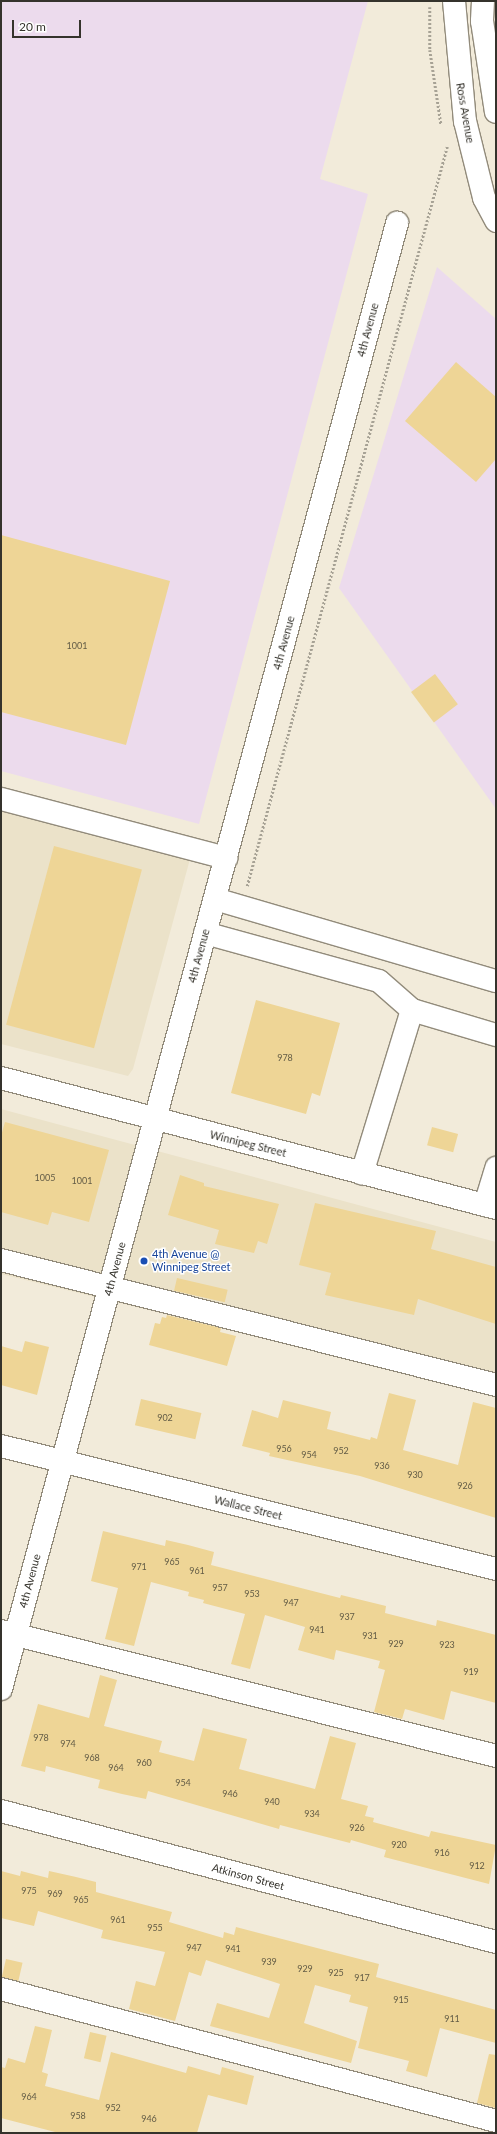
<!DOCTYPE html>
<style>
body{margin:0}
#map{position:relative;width:497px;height:2134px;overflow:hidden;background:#f2ebda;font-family:Lato,sans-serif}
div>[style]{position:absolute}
.built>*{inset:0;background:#ebe2c9}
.industrial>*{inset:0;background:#ecdbed}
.building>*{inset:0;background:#eed596;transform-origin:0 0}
.path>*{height:2.5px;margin-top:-1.25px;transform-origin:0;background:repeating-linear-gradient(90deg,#a7a295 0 2px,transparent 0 4px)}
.roads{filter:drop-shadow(1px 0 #928b7b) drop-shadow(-1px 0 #928b7b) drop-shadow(0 1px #928b7b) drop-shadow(0 -1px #928b7b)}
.minor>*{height:22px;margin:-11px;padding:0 11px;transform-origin:11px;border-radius:11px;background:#fff}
.major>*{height:22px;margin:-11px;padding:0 11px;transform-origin:11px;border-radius:11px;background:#fff}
.dots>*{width:11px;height:11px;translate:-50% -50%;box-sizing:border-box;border:2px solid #fff;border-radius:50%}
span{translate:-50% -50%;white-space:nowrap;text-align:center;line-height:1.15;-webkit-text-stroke:3px #fff;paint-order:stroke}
.number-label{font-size:9px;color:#635c46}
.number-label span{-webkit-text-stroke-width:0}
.street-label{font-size:11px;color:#35332c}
.transit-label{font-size:11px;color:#164399}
.left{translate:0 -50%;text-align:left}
.frame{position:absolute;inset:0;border:2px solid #35332c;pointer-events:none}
.scale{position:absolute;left:12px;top:20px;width:69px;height:18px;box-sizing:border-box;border:2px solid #35332c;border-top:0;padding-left:5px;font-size:12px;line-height:14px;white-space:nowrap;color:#35332c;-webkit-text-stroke:3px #fff;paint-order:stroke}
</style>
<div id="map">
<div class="built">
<i style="clip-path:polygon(1px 808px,190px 859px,133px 1069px,128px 1076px,1px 1044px)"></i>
<i style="clip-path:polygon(1px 1109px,496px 1242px,496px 1395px,1px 1274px)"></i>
</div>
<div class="industrial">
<i style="clip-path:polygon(1px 1px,368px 1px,320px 179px,368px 194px,199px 824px,1px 771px)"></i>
<i style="clip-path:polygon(437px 267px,496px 319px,496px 809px,339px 588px)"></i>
</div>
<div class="building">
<i style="clip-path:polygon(456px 362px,496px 397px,496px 459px,476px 482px,405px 421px)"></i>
<i style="clip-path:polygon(1px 535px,170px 581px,126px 745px,1px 712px)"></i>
<i style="left:435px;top:674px;width:38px;height:30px;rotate:53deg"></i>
<i style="left:54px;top:846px;width:91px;height:185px;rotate:15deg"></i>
<i style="clip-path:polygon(256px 1000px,340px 1023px,320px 1096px,312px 1093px,306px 1114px,231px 1093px)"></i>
<i style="clip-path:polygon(5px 1122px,109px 1150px,89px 1222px,52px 1212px,48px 1225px,1px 1212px,1px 1136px)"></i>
<i style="left:432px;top:1127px;width:27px;height:19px;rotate:15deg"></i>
<i style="clip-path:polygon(180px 1175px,204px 1183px,204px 1186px,279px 1204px,267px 1244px,258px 1241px,254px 1253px,215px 1244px,219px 1230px,168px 1215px)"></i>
<i style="clip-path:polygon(315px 1203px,436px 1231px,431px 1249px,496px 1267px,496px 1324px,418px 1299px,414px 1315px,325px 1295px,331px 1273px,299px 1265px)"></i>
<i style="left:177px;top:1278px;width:52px;height:13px;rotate:13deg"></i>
<i style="clip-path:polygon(167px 1315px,221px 1328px,220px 1332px,236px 1336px,227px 1366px,149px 1345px,155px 1323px,160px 1324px,162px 1317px,166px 1318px)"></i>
<i style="clip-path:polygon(25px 1341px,49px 1347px,37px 1395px,1px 1385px,1px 1346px,22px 1352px)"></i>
<i style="clip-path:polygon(389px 1393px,416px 1400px,403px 1450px,458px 1465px,473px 1402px,496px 1408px,496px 1518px,360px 1476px,269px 1456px,270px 1453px,242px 1446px,252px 1410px,278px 1418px,283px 1400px,331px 1412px,327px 1429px,370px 1440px,371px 1437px,377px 1439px)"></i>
<i style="left:141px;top:1399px;width:62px;height:27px;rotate:13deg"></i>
<i style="clip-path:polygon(103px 1531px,165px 1546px,166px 1540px,188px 1545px,214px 1552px,211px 1565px,340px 1598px,341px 1595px,386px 1606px,385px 1613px,436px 1626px,437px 1620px,496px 1635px,496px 1703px,451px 1691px,444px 1720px,405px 1709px,402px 1719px,374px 1712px,385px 1670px,378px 1668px,380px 1661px,336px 1650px,334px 1660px,298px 1650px,305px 1627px,265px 1615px,250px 1669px,231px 1664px,245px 1614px,203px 1603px,204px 1600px,188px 1596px,189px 1592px,151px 1582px,134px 1646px,105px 1639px,118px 1588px,91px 1581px)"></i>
<i style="clip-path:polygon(100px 1675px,117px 1680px,104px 1726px,162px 1741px,159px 1752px,194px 1761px,203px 1728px,247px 1739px,239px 1769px,315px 1789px,330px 1736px,356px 1743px,341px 1799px,368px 1806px,365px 1816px,374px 1818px,373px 1822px,429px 1837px,431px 1831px,496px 1845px,489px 1884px,384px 1857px,386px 1850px,351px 1840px,350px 1843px,280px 1825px,279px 1829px,148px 1791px,146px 1799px,122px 1794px,98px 1788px,100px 1780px,46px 1766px,45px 1772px,21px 1766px,38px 1704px,89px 1718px)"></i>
<i style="clip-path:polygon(1px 1871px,20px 1876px,21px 1871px,48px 1878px,49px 1871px,76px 1877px,96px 1882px,96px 1892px,172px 1912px,169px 1922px,223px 1938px,224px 1932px,234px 1935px,236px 1927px,379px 1964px,376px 1977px,496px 2010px,496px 2043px,440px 2028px,427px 2077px,406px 2071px,409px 2061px,358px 2048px,368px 2007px,349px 2002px,351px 1995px,315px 1985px,304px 2023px,357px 2041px,351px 2063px,210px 2026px,217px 2003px,269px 2018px,280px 1984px,206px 1960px,201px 1976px,189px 1972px,175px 2021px,129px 2009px,136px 1981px,155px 1986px,165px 1952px,101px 1938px,103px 1930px,38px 1911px,34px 1926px,1px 1918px)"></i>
<i style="left:6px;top:1959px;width:17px;height:19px;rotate:13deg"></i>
<i style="clip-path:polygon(35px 2026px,52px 2030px,42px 2072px,48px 2074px,45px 2086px,99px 2100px,111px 2052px,186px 2073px,188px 2066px,220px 2075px,222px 2067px,254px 2076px,247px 2105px,208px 2095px,197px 2133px,59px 2133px,1px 2118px,1px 2067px,5px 2068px,8px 2058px,25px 2063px)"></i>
<i style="left:90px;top:2032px;width:17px;height:27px;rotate:13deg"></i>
<i style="clip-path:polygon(489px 2054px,496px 2055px,496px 2108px,477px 2103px)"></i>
</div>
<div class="path">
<i style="left:430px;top:7px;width:43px;rotate:90deg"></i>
<i style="left:430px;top:50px;width:75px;rotate:81.5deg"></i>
<i style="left:247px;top:886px;width:766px;rotate:-74.86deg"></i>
</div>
<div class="roads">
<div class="minor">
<i style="left:1px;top:799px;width:233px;rotate:14.7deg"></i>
<i style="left:215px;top:899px;width:293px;rotate:16.3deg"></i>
<i style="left:205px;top:933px;width:180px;rotate:15.4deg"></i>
<i style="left:379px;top:981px;width:44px;rotate:41.3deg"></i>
<i style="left:412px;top:1010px;width:171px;rotate:107deg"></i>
<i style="left:412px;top:1010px;width:88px;rotate:16.6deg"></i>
<i style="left:485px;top:1205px;width:39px;rotate:-73deg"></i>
<i style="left:1px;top:1260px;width:511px;rotate:14.17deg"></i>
<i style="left:1px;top:1446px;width:510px;rotate:13.95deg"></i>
<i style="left:1px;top:1631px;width:511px;rotate:14.17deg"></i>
<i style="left:1px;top:1689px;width:1519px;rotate:-74.88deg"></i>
<i style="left:1px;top:1811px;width:512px;rotate:14.82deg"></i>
<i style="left:1px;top:1989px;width:512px;rotate:14.93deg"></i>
</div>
<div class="major">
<i style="left:454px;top:1px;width:121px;rotate:84.8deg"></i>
<i style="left:465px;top:121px;width:79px;rotate:76.1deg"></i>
<i style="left:484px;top:198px;width:26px;rotate:62deg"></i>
<i style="left:483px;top:1px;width:20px;rotate:93deg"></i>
<i style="left:482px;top:21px;width:92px;rotate:81.3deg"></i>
<i style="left:1px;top:1078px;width:512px;rotate:14.72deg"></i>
</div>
</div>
<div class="dots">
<i style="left:144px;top:1261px;background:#1a4fb4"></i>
</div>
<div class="number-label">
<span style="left:77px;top:646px">1001</span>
<span style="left:285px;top:1058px">978</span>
<span style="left:45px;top:1178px">1005</span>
<span style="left:82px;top:1181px">1001</span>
<span style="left:165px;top:1418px">902</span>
<span style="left:284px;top:1449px">956</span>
<span style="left:341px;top:1451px">952</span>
<span style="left:309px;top:1455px">954</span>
<span style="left:382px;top:1466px">936</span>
<span style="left:415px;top:1475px">930</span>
<span style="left:465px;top:1486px">926</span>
<span style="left:172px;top:1562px">965</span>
<span style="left:139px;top:1567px">971</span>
<span style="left:197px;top:1571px">961</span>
<span style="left:220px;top:1588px">957</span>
<span style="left:252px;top:1594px">953</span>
<span style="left:291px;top:1603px">947</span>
<span style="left:347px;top:1617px">937</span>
<span style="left:317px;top:1630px">941</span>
<span style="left:370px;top:1636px">931</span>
<span style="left:396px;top:1644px">929</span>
<span style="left:447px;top:1645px">923</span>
<span style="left:471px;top:1672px">919</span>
<span style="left:41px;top:1738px">978</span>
<span style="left:68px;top:1744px">974</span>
<span style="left:92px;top:1758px">968</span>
<span style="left:144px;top:1763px">960</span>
<span style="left:116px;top:1768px">964</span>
<span style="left:183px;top:1783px">954</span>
<span style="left:230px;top:1794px">946</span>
<span style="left:272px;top:1802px">940</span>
<span style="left:312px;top:1814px">934</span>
<span style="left:357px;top:1828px">926</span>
<span style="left:399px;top:1845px">920</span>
<span style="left:442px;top:1853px">916</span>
<span style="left:477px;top:1866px">912</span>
<span style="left:29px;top:1891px">975</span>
<span style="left:55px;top:1894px">969</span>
<span style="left:81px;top:1900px">965</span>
<span style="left:118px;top:1920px">961</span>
<span style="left:155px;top:1928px">955</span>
<span style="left:194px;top:1948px">947</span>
<span style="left:233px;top:1949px">941</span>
<span style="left:269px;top:1962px">939</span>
<span style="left:305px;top:1969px">929</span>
<span style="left:336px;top:1973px">925</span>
<span style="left:362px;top:1978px">917</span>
<span style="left:401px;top:2000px">915</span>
<span style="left:452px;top:2019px">911</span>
<span style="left:29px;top:2097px">964</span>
<span style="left:113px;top:2108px">952</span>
<span style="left:78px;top:2116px">958</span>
<span style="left:149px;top:2119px">946</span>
</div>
<div class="street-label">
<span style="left:465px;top:113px;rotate:80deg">Ross Avenue</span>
<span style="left:368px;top:330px;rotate:-75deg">4th Avenue</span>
<span style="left:284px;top:643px;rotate:-75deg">4th Avenue</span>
<span style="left:199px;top:956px;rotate:-75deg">4th Avenue</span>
<span style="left:248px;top:1144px;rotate:14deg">Winnipeg Street</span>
<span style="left:115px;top:1269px;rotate:-75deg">4th Avenue</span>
<span style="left:248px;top:1508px;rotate:14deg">Wallace Street</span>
<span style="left:30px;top:1581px;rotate:-75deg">4th Avenue</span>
<span style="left:248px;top:1877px;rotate:15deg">Atkinson Street</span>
</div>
<div class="transit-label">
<span class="left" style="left:152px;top:1261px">4th Avenue @<br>Winnipeg Street</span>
</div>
<div class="frame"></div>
<div class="scale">20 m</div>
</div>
